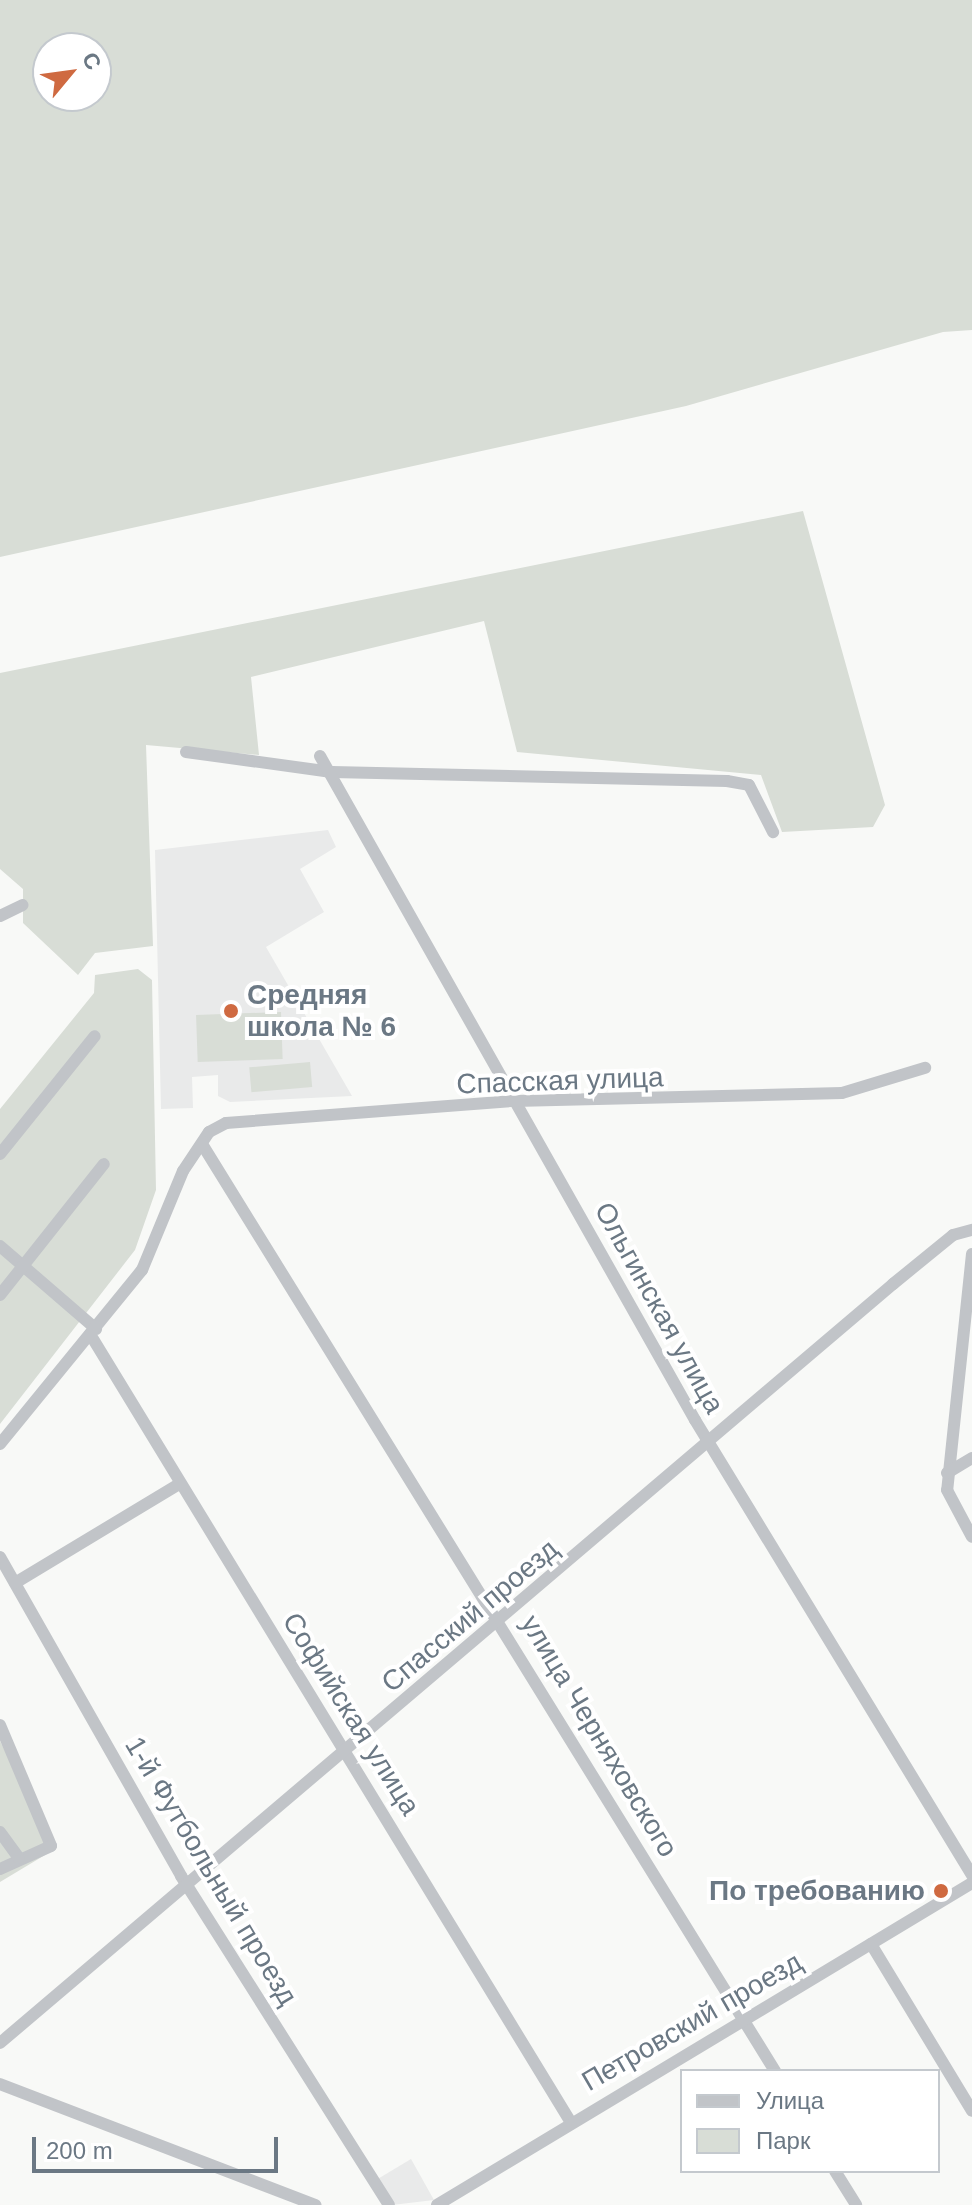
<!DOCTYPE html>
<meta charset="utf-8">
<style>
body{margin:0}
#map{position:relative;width:972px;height:2205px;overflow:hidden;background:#f8f9f7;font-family:Arial,sans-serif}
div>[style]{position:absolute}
.built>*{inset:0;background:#e9eaea}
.green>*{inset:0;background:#d8ddd6;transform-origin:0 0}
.minor>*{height:12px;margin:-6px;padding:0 6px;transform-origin:6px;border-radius:6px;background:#c1c4c8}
.dots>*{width:22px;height:22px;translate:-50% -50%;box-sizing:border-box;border:4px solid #fff;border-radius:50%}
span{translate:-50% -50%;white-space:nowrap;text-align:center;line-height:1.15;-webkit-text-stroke:8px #fff;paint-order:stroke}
.poi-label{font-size:28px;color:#6b7884;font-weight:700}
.left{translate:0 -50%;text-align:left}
.right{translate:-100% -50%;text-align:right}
.street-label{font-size:28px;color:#6b7884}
.legend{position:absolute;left:680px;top:2069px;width:260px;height:104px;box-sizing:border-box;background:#fff;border:2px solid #c4c9ce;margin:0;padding:10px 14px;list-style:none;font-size:24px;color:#6b7884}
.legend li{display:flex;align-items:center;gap:16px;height:40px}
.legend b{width:40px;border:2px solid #c4c9ce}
.north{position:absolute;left:32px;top:32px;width:80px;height:80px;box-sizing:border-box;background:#fff;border:2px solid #c4c9ce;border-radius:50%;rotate:61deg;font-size:22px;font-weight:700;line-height:32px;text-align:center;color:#6b7884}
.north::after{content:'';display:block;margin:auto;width:28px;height:36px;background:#cf6a41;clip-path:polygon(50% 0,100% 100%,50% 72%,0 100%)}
.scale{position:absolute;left:32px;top:2137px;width:246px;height:36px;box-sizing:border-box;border:4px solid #6b7884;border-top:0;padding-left:10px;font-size:24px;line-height:28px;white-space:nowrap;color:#6b7884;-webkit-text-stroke:6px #fff;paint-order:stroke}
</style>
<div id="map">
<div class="built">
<i style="clip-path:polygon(328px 830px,336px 847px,300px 869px,324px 912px,266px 947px,352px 1096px,230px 1102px,218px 1096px,218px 1075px,192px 1077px,193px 1108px,161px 1109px,155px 850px)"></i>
<i style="clip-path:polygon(411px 2159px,434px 2200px,392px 2205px,376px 2180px)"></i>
</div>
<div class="green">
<i style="clip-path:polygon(evenodd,0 0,972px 0,972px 330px,943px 332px,686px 406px,0 557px,0 0,48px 48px,96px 48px,96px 96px,48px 96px,48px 48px)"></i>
<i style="clip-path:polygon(803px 511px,885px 805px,873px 827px,782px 832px,761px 775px,517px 752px,484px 621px,251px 677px,259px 755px,146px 745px,153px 946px,95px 953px,78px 975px,23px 923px,23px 889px,0 869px,0 673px)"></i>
<i style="clip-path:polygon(138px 969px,152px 980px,156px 1190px,135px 1250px,0 1424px,0 1109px,94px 993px,95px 975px)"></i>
<i style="left:281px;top:1012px;width:47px;height:85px;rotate:88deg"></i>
<i style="left:310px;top:1062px;width:25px;height:61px;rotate:85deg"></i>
<i style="clip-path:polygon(0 1741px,55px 1849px,0 1882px)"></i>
</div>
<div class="minor">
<i style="left:186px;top:752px;width:147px;rotate:7.8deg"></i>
<i style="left:332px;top:772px;width:395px;rotate:1.3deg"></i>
<i style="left:727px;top:781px;width:22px;rotate:10deg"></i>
<i style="left:749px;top:785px;width:53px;rotate:62.9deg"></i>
<i style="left:320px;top:756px;width:763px;rotate:60.54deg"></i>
<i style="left:695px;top:1420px;width:533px;rotate:58.67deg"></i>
<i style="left:0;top:916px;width:25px;rotate:-26deg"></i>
<i style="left:202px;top:1144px;width:1090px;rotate:58.28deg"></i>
<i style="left:0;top:1154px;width:151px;rotate:-51.2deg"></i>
<i style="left:0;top:1246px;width:127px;rotate:40.8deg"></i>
<i style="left:972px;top:1254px;width:237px;rotate:96deg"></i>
<i style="left:947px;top:1490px;width:53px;rotate:62deg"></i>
<i style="left:0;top:1295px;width:167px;rotate:-51.6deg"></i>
<i style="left:90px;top:1334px;width:922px;rotate:58.62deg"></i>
<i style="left:0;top:1444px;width:225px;rotate:-50.8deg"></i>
<i style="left:142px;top:1270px;width:107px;rotate:-67.5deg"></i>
<i style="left:183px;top:1171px;width:47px;rotate:-56.3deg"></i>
<i style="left:209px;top:1132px;width:19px;rotate:-28deg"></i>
<i style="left:226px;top:1123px;width:289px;rotate:-4.4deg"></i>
<i style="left:514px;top:1101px;width:328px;rotate:-1.4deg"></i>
<i style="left:842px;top:1093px;width:87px;rotate:-16.8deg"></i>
<i style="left:947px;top:1473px;width:29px;rotate:-31deg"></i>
<i style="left:0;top:1557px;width:367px;rotate:60.4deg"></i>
<i style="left:181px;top:1876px;width:389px;rotate:57.7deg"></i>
<i style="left:15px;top:1583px;width:192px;rotate:-31.1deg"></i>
<i style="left:0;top:1725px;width:131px;rotate:67.1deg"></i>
<i style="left:51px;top:1846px;width:56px;rotate:155.7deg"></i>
<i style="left:0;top:1832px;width:32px;rotate:54deg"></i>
<i style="left:871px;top:1944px;width:195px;rotate:58.8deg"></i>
<i style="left:0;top:2043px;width:1172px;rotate:-40.36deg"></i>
<i style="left:893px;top:1284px;width:77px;rotate:-39.2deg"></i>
<i style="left:953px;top:1235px;width:20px;rotate:-15deg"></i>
<i style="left:0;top:2084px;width:338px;rotate:21deg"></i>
<i style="left:835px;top:2171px;width:40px;rotate:58deg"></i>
<i style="left:437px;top:2205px;width:624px;rotate:-31.04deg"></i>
</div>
<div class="dots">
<i style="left:231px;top:1011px;background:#cf6a41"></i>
<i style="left:941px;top:1891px;background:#cf6a41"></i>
</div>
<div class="poi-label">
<span class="left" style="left:247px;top:1011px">Средняя<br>школа № 6</span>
<span class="right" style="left:925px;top:1891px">По требованию</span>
</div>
<div class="street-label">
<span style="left:560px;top:1081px;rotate:-2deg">Спасская улица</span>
<span style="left:659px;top:1308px;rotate:61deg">Ольгинская улица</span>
<span style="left:470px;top:1616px;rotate:-40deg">Спасский проезд</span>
<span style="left:351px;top:1714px;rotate:58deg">Софийская улица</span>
<span style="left:599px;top:1736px;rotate:59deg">улица Черняховского</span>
<span style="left:211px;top:1871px;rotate:59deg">1-й Футбольный проезд</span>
<span style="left:692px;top:2022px;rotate:-30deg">Петровский проезд</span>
</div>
<ul class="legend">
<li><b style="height:10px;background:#c1c4c8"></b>Улица</li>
<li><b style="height:22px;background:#d8ddd6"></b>Парк</li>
</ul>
<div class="north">С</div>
<div class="scale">200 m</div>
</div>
